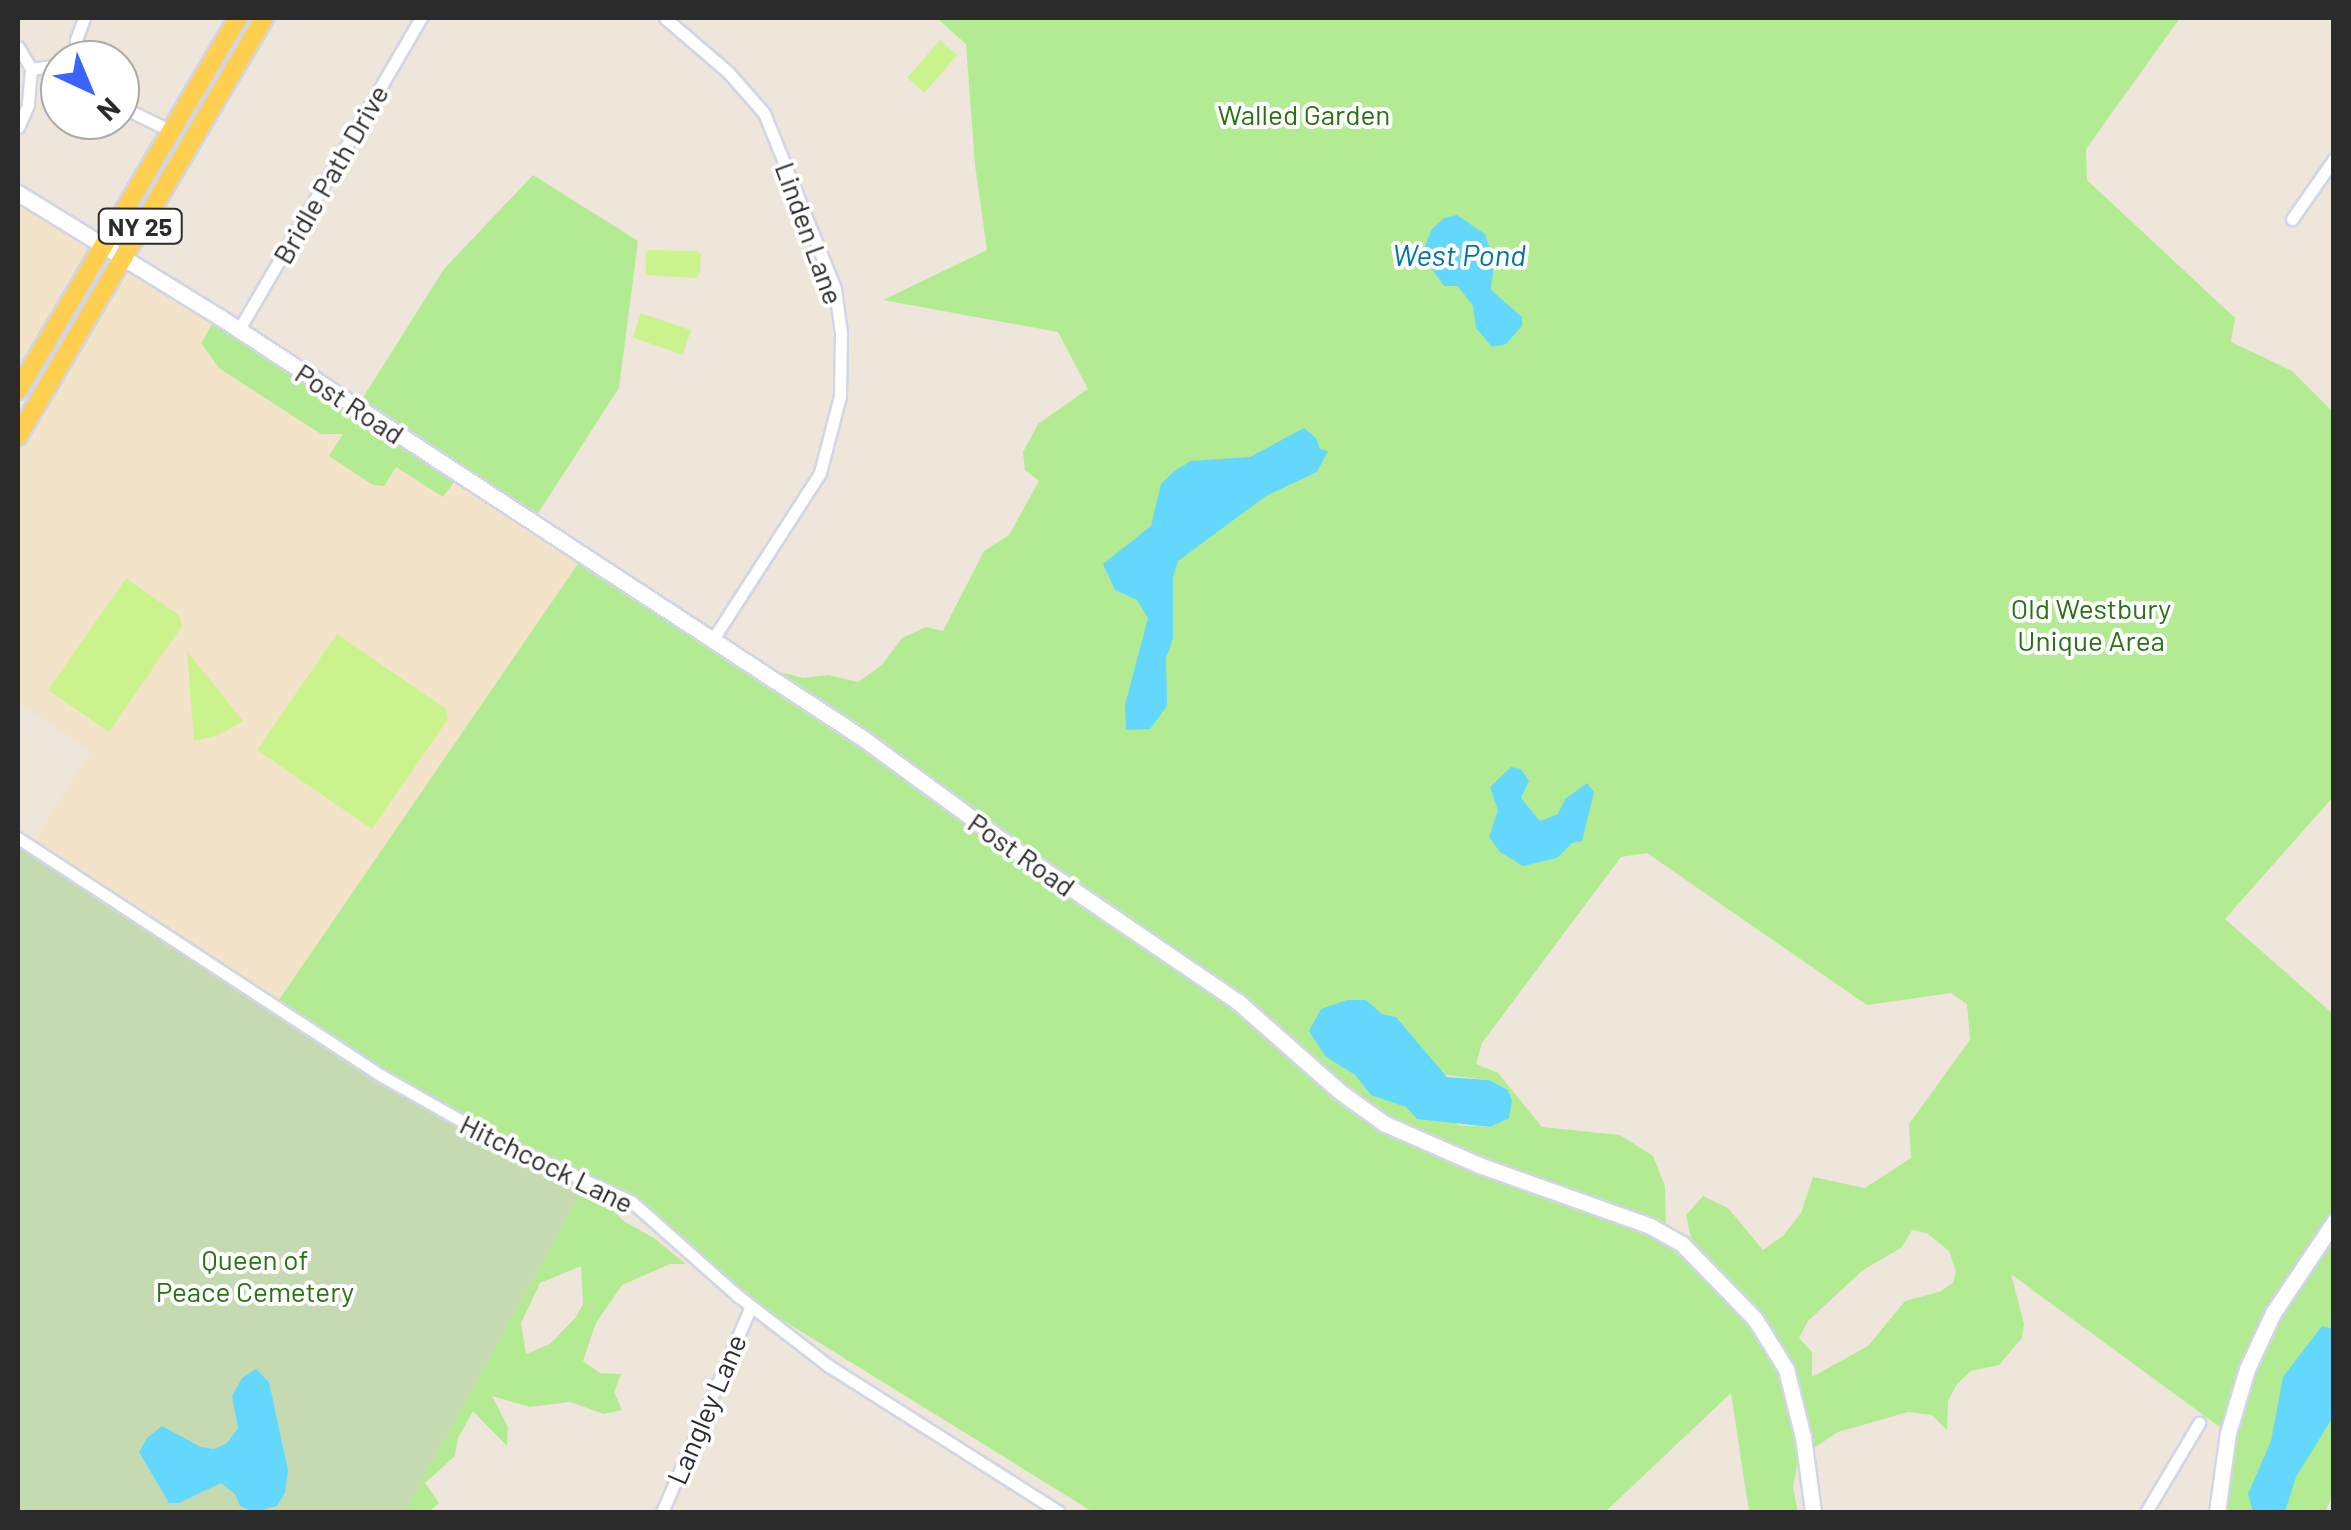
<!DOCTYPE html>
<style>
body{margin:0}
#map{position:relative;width:2351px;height:1530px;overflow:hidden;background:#eee6db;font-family:Barlow,sans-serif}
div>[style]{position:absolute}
.education>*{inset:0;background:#f2e3c9}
.green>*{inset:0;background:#b3eb92}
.cemetery>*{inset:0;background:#c6dab1}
.pitch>*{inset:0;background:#cbf38d;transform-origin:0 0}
.water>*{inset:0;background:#63d8fc}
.roads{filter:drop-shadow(2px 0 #d1d5e5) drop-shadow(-2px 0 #d1d5e5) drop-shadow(0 2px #d1d5e5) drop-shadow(0 -2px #d1d5e5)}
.minor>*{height:11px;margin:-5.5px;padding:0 5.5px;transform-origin:5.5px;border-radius:5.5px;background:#fff}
.secondary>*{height:15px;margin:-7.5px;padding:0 7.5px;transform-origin:7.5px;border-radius:7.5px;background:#fff}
.primary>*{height:18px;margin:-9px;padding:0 9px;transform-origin:9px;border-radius:9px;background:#ffd050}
span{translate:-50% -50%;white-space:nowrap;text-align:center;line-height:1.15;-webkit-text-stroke:8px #fff;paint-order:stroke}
.shield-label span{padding:2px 8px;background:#fff;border:2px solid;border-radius:8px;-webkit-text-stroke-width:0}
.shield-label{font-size:25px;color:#2b2b2b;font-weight:700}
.park-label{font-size:28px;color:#297112}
.street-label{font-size:28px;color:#2b2b2b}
.water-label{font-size:30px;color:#0075aa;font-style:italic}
.frame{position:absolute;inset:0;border:20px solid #2b2b2b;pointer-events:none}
.north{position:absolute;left:40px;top:40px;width:100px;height:100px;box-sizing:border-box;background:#fff;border:2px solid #aaa;border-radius:50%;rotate:136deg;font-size:28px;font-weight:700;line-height:40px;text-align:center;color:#2b2b2b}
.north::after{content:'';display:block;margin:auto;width:35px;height:45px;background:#3864ff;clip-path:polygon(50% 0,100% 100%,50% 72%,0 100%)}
</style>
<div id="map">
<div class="education">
<i style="clip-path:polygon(18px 193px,106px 245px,18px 390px)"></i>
<i style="clip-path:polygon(121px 256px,584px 555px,274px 1007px,30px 846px,91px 752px,18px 701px,18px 436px)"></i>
</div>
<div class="green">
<i style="clip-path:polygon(evenodd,937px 18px,2180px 18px,2086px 149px,2087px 180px,2235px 318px,2231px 342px,2292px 371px,2334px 413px,2333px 797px,2225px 919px,2333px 1014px,2333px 1211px,2311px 1242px,2316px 1247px,2285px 1293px,2228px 1433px,2011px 1274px,2024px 1324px,2022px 1338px,1999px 1365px,1971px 1371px,1957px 1384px,1948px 1401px,1947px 1430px,1932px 1415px,1908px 1412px,1838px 1432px,1812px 1449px,1797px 1466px,1793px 1487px,1798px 1512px,1749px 1512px,1731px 1393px,1605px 1512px,1093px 1512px,768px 1311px,661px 1225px,589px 1182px,622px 1220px,654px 1238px,686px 1264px,670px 1264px,622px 1285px,596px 1323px,583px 1361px,600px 1373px,621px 1374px,614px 1392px,622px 1410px,604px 1414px,570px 1402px,530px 1407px,492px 1396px,508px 1427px,507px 1446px,473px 1411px,458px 1438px,455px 1456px,425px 1483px,439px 1503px,429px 1512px,365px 1512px,524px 1153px,274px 1007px,584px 555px,750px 664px,803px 678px,828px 675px,858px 682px,882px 665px,902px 638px,926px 627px,943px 631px,984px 551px,1009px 535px,1039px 481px,1025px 470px,1023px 452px,1038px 424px,1088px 389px,1058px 332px,883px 300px,987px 250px,975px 165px,966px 44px,937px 18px,1647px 853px,1867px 1005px,1951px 993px,1967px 1004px,1970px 1040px,1909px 1124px,1911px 1158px,1865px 1188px,1813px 1177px,1801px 1213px,1783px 1236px,1763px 1250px,1728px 1208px,1703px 1196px,1686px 1215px,1692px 1242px,1666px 1230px,1665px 1186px,1653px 1156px,1620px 1135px,1542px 1127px,1498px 1073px,1476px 1064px,1482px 1043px,1621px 857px,1647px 853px,937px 18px,1444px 1075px,1489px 1080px,1508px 1090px,1490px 1127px,1457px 1125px,1444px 1075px,937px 18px,1912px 1230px,1927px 1233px,1949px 1251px,1956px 1272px,1953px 1283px,1939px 1292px,1905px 1301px,1868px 1346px,1812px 1377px,1812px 1352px,1799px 1338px,1808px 1321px,1863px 1270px,1901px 1248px,1912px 1230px,937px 18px,581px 1266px,583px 1304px,576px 1317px,550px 1344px,526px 1354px,521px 1323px,540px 1283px,581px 1266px)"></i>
<i style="clip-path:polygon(533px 175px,638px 241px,619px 388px,533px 521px,460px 474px,443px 497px,396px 467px,384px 486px,373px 485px,329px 456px,343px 434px,321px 434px,219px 368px,201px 343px,217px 316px,357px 407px,444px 269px)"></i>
<i style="clip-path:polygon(2333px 1234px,2333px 1494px,2325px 1512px,2224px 1512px,2241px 1415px,2267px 1341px)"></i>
</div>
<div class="cemetery">
<i style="clip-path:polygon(18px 838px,382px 1076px,588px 1180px,405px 1512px,18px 1512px)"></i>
</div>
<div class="pitch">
<i style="left:940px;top:40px;width:23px;height:50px;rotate:41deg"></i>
<i style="clip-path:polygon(650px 250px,697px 251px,701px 254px,700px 273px,696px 278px,646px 275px,645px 253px)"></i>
<i style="left:641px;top:313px;width:53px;height:26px;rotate:19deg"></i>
<i style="clip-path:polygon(126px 578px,180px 616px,182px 626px,109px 732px,48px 690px)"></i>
<i style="clip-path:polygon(337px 634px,446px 709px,448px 719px,372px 829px,257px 750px)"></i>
<i style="clip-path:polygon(187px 651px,243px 721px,219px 735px,194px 741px)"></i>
</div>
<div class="water">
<i style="clip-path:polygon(1457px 215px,1485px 234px,1494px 262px,1491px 290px,1522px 317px,1522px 326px,1506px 344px,1492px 347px,1476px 328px,1473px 306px,1463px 293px,1457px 286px,1444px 286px,1429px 265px,1425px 246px,1432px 229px,1444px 218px)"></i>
<i style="clip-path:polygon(1304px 428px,1316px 438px,1320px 449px,1328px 451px,1317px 472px,1266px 496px,1178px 561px,1173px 577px,1173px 639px,1166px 658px,1167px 706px,1150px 729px,1126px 730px,1125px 705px,1148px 618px,1137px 600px,1115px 590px,1103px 564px,1151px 526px,1161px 484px,1174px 471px,1191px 461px,1250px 457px)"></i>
<i style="clip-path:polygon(1511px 767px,1521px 769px,1529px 781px,1521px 798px,1540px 821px,1558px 814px,1565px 799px,1587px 783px,1594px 792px,1582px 841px,1572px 843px,1557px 858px,1523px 866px,1500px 852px,1489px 837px,1498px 810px,1490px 787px)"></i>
<i style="clip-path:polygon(1347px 1000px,1366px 1000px,1382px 1014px,1396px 1017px,1447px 1077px,1489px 1080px,1508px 1090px,1512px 1101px,1509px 1118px,1490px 1127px,1417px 1119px,1406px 1107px,1371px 1095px,1355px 1075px,1325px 1056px,1309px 1031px,1321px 1009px)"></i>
<i style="clip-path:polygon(2322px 1326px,2333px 1329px,2333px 1417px,2296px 1477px,2285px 1512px,2253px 1512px,2248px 1494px,2271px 1441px,2283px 1377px)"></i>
<i style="clip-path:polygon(256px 1369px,269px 1382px,288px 1470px,285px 1493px,277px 1506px,254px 1512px,240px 1506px,235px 1494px,221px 1483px,179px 1503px,169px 1503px,139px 1452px,147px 1438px,162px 1426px,201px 1447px,214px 1449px,227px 1443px,238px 1428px,232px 1396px,242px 1378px)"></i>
</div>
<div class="roads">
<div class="minor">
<i style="left:665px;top:18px;width:83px;rotate:40.6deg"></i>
<i style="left:728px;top:72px;width:55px;rotate:48.7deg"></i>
<i style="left:764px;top:113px;width:190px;rotate:68deg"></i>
<i style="left:835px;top:289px;width:44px;rotate:82.2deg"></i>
<i style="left:841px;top:333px;width:63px;rotate:90.9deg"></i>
<i style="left:840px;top:396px;width:80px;rotate:104.6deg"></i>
<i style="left:820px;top:473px;width:197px;rotate:122.8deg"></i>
<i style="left:18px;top:47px;width:26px;rotate:59deg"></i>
<i style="left:31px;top:69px;width:36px;rotate:95deg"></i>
<i style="left:28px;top:105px;width:24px;rotate:114deg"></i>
<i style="left:76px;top:60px;width:20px;rotate:-90deg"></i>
<i style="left:76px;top:40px;width:23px;rotate:-70deg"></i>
<i style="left:31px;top:69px;width:29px;rotate:-8deg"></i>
<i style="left:120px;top:106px;width:59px;rotate:26.1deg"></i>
<i style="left:2292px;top:219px;width:73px;rotate:-55deg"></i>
<i style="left:238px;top:331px;width:363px;rotate:-59.7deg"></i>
<i style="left:18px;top:838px;width:435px;rotate:33.2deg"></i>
<i style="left:382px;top:1076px;width:122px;rotate:29.5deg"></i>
<i style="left:488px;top:1136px;width:158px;rotate:24.6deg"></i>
<i style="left:632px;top:1202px;width:142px;rotate:41.6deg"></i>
<i style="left:738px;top:1296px;width:115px;rotate:37.6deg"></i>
<i style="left:829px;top:1366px;width:272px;rotate:32.4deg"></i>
<i style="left:662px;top:1512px;width:224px;rotate:-66.6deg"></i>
<i style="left:2146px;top:1512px;width:104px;rotate:-59.2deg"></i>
</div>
<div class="secondary">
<i style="left:18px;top:193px;width:238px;rotate:31.6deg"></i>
<i style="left:221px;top:318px;width:765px;rotate:33.21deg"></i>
<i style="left:861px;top:737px;width:200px;rotate:36.2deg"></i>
<i style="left:1022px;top:855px;width:260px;rotate:34.2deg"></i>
<i style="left:1237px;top:1001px;width:136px;rotate:41.4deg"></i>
<i style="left:1339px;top:1091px;width:57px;rotate:35.7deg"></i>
<i style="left:1385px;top:1124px;width:103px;rotate:23.6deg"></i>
<i style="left:1479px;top:1165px;width:182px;rotate:19.6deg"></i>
<i style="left:1650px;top:1226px;width:37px;rotate:29deg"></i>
<i style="left:1682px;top:1244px;width:105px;rotate:45.8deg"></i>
<i style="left:1755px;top:1319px;width:59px;rotate:58.2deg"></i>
<i style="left:1786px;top:1369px;width:70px;rotate:76deg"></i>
<i style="left:1803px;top:1437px;width:76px;rotate:82.4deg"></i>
<i style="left:2217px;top:1512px;width:80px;rotate:-82.1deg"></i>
<i style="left:2228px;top:1433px;width:67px;rotate:-73.5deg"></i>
<i style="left:2247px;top:1369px;width:62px;rotate:-65.1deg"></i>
<i style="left:2273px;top:1313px;width:110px;rotate:-56.2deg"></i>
</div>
<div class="primary">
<i style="left:18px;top:390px;width:432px;rotate:-59.4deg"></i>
<i style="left:18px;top:436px;width:485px;rotate:-59.5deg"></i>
</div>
</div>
<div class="shield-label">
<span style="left:140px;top:226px">NY 25</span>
</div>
<div class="park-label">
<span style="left:1304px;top:114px">Walled Garden</span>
<span style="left:2091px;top:624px">Old Westbury<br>Unique Area</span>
<span style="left:255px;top:1275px">Queen of<br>Peace Cemetery</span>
</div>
<div class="street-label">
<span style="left:330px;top:174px;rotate:-60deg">Bridle Path Drive</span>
<span style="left:810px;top:233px;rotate:70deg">Linden Lane</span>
<span style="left:350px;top:403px;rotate:33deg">Post Road</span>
<span style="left:1022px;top:854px;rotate:35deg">Post Road</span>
<span style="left:547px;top:1163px;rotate:26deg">Hitchcock Lane</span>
<span style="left:706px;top:1409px;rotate:-67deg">Langley Lane</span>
</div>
<div class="water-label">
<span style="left:1459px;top:254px">West Pond</span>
</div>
<div class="frame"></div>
<div class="north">N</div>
</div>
